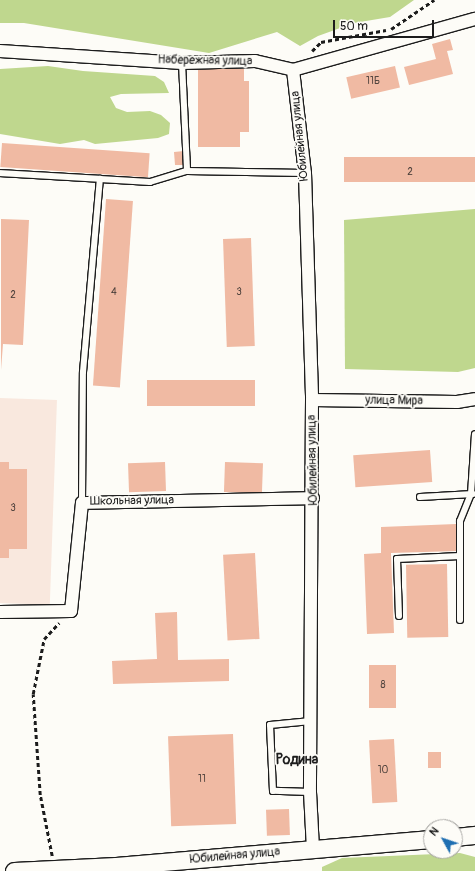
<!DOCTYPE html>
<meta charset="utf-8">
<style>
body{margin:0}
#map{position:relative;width:475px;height:871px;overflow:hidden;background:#fdfcf7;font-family:Pangolin,sans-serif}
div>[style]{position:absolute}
.built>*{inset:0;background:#f9e8de;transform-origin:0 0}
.green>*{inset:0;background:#bfd78e}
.building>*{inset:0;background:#f0baa3;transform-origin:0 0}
.path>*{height:2.5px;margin-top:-1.25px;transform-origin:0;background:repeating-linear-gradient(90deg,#1c1c1c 0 4px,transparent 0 7px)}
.roads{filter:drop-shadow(1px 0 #1c1c1c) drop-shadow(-1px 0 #1c1c1c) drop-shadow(0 1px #1c1c1c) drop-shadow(0 -1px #1c1c1c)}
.lane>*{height:6px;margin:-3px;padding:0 3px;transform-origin:3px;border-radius:3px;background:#fdfcf7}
.street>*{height:12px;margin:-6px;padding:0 6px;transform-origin:6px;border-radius:6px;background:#fdfcf7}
.secondary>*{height:17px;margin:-8.5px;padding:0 8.5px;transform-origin:8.5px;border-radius:8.5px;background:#fdfcf7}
span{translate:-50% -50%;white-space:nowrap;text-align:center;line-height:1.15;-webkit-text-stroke:3.5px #fdfcf7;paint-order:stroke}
.number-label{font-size:10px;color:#51443e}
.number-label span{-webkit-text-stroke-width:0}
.street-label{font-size:12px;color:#1c1c1c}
.quarter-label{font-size:14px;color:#1c1c1c;font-weight:700}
.north{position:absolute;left:423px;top:819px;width:40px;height:40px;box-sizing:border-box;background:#fdfcf7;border:1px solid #a3a29f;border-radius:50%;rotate:310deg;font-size:11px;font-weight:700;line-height:16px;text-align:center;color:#1c1c1c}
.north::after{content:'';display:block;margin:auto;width:14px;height:18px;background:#1f6fb2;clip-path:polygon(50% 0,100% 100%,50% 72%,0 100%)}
.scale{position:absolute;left:333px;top:20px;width:101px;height:18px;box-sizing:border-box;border:2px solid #1c1c1c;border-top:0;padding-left:5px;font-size:12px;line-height:14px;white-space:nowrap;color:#1c1c1c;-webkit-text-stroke:3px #fdfcf7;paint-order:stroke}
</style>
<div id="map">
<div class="built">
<i style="left:0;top:398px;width:57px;height:205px;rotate:2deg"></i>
</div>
<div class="green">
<i style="clip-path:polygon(0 0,414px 0,390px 17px,354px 23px,318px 36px,300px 46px,277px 32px,209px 53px,24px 23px,0 23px)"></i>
<i style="clip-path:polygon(48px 66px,83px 71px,155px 76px,164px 82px,169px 93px,121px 94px,110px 97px,116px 108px,127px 112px,150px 111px,161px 115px,170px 123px,169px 134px,158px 138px,95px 144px,84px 140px,60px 144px,0 134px,0 69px)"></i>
<i style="clip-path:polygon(475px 209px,475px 368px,458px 372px,345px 369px,344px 220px)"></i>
<i style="clip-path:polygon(460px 853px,475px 857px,475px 871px,322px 871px,322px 867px,342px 858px)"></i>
</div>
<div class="building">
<i style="clip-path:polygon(450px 39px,453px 50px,447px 51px,453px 74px,409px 85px,404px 67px,436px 59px,432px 44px)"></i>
<i style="left:395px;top:66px;width:22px;height:50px;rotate:77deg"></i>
<i style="clip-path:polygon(198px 69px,244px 69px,244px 81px,249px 81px,249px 132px,240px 132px,240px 147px,198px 147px)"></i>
<i style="left:2px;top:143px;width:148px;height:24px;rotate:4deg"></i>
<i style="clip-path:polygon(184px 151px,184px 165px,175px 165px,174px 152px)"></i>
<i style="left:475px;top:157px;width:25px;height:131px;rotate:90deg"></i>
<i style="left:106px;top:199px;width:27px;height:187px;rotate:4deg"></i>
<i style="clip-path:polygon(1px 219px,29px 220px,23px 345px,3px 344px,1px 370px)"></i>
<i style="left:251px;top:238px;width:108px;height:28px;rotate:88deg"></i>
<i style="left:255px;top:380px;width:26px;height:108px;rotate:90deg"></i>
<i style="left:430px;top:450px;width:32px;height:77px;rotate:86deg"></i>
<i style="clip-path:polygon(0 462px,9px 462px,9px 469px,27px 469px,27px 549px,9px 549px,9px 558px,0 558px)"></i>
<i style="left:165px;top:462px;width:29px;height:37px;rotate:88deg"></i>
<i style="left:225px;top:462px;width:38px;height:30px;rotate:2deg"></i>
<i style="clip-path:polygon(456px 524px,457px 551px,391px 553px,394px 633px,367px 634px,364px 554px,381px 553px,381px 527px)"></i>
<i style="left:255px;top:553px;width:86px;height:32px;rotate:87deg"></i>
<i style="left:447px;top:564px;width:73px;height:41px;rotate:89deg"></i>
<i style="clip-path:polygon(177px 612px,178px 660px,229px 659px,229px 681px,113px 684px,112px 661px,157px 659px,155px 613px)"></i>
<i style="left:369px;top:665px;width:27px;height:43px"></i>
<i style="left:233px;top:734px;width:90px;height:65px;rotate:88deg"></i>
<i style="left:394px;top:739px;width:63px;height:25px;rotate:87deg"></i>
<i style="left:428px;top:752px;width:13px;height:16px"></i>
<i style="left:289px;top:809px;width:26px;height:23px;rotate:88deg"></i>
</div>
<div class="path">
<i style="left:391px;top:29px;width:52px;rotate:-34deg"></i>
<i style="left:312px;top:51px;width:13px;rotate:-45deg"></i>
<i style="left:321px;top:42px;width:66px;rotate:-10.5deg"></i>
<i style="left:52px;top:856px;width:62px;rotate:-101.1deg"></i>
<i style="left:40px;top:795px;width:101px;rotate:-94deg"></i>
<i style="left:33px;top:694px;width:56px;rotate:-78.7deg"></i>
<i style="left:44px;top:639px;width:22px;rotate:-47deg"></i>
</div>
<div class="roads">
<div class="lane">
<i style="left:182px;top:63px;width:108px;rotate:87.3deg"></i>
<i style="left:0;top:173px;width:100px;rotate:3.4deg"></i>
<i style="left:420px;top:497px;width:53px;rotate:-3.2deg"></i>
<i style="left:82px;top:503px;width:131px;rotate:-89.6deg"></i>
<i style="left:83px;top:372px;width:194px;rotate:-85deg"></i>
<i style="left:100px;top:179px;width:50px;rotate:3.4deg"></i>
<i style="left:150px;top:182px;width:39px;rotate:-17deg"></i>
<i style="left:187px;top:171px;width:118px;rotate:1deg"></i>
<i style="left:399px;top:616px;width:57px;rotate:-92deg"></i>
<i style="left:397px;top:559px;width:63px;rotate:-2.7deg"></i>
<i style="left:460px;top:620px;width:99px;rotate:-90deg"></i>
<i style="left:460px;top:521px;width:29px;rotate:-68deg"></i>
<i style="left:471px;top:494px;width:60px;rotate:-86.2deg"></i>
<i style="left:310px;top:792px;width:37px;rotate:-178deg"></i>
<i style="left:273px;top:791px;width:66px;rotate:-92.6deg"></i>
<i style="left:270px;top:725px;width:41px;rotate:-5.6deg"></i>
</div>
<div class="street">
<i style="left:0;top:51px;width:182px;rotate:3.8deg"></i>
<i style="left:182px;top:63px;width:73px;rotate:-1.6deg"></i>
<i style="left:255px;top:61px;width:39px;rotate:13deg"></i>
<i style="left:293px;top:70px;width:189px;rotate:-15.7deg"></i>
<i style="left:293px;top:70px;width:104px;rotate:83.4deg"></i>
<i style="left:305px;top:173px;width:227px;rotate:88.2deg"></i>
<i style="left:312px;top:400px;width:392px;rotate:90.3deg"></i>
<i style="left:310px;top:792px;width:58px;rotate:87deg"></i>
<i style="left:312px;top:400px;width:145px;rotate:0.8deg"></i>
<i style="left:457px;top:402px;width:18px;rotate:-9deg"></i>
<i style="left:0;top:612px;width:71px;rotate:-0.8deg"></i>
<i style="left:71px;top:611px;width:109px;rotate:-84.2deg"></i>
<i style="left:82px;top:503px;width:231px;rotate:-1.2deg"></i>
</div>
<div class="secondary">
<i style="left:455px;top:837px;width:20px;rotate:-6deg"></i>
<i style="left:14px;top:871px;width:102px;rotate:-2.8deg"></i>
<i style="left:116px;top:866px;width:316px;rotate:-4.9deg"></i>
</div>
</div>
<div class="number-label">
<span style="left:373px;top:82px">11Б</span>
<span style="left:410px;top:173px">2</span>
<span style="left:114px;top:293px">4</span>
<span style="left:239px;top:293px">3</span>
<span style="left:13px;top:296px">2</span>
<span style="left:13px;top:509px">3</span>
<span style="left:383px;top:686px">8</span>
<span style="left:383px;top:771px">10</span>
<span style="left:202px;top:780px">11</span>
</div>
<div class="street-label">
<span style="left:205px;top:61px;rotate:1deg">Набережная улица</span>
<span style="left:300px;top:136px;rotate:-96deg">Юбилейная улица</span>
<span style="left:394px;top:401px;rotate:1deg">улица Мира</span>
<span style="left:313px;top:460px;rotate:-91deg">Юбилейная улица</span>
<span style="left:132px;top:501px;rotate:-1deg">Школьная улица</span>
<span style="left:235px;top:856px;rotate:-5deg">Юбилейная улица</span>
</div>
<div class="quarter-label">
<span style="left:297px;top:760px">Родина</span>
</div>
<div class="north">N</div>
<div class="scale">50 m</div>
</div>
